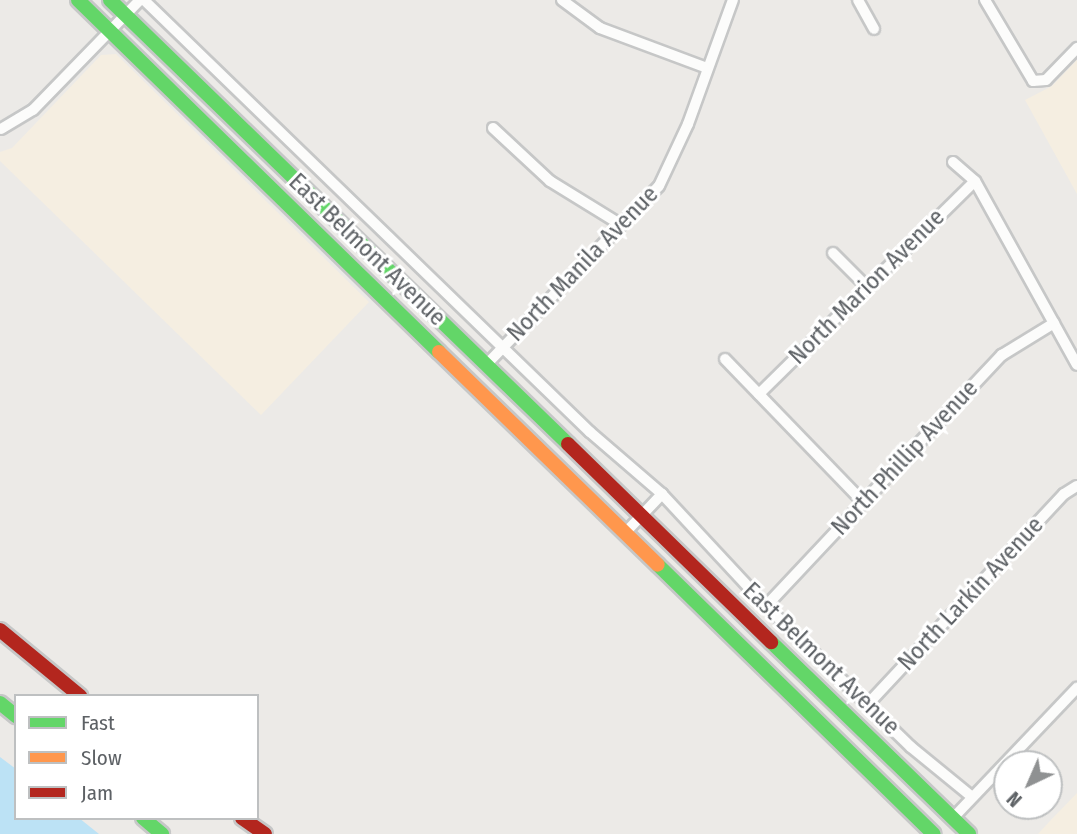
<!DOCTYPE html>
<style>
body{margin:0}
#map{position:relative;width:1077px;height:834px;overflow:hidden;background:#eceae7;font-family:"Fira Sans Condensed",sans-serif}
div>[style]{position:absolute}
.commercial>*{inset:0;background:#f5eee1}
.water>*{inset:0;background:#bce2f5}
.roads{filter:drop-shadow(2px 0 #c6c7c7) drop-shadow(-2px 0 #c6c7c7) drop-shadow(0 2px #c6c7c7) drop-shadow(0 -2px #c6c7c7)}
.street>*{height:10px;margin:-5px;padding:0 5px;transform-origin:5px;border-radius:5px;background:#fcfcfb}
.fast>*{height:14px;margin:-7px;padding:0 7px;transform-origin:7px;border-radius:7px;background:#63d668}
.slow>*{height:14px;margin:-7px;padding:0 7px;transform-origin:7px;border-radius:7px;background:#ff974d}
.jam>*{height:14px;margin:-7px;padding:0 7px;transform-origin:7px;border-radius:7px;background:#b3261e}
span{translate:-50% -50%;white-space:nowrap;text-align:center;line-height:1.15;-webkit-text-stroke:6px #fff;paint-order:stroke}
.street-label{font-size:24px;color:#5d6165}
.legend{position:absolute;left:14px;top:694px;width:245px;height:126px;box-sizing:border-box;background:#fff;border:2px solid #bec0c1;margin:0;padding:9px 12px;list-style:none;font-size:21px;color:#5d6165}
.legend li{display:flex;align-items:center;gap:14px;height:35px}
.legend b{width:35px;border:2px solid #bec0c1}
.north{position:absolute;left:993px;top:750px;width:70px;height:70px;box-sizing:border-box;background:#fff;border:2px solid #bec0c1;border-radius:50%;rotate:224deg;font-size:19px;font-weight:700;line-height:28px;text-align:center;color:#5d6165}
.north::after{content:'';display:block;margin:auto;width:24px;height:32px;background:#8f9192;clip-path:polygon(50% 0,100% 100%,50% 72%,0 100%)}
</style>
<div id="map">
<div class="commercial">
<i style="clip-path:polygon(116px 54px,369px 302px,261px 415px,0 161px,0 152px,12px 148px,101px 55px)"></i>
<i style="clip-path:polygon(1077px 60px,1077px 194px,1025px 100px,1052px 86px)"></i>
<i style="clip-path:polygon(1077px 793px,1077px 834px,1038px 834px,1049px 822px)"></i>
</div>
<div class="water">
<i style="clip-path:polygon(0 757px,16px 769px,16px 818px,79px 818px,99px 834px,0 834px)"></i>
</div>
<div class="roads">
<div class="street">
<i style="left:144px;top:0;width:621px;rotate:44.09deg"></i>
<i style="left:590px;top:432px;width:95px;rotate:40.7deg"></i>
<i style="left:662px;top:494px;width:54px;rotate:133.5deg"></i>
<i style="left:562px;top:0;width:47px;rotate:36.4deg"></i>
<i style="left:600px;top:28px;width:114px;rotate:20.5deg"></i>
<i style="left:858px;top:0;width:33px;rotate:61deg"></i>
<i style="left:985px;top:0;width:94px;rotate:59.3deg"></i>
<i style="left:1033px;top:81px;width:13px;rotate:-4deg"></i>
<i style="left:1046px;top:80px;width:45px;rotate:-45.9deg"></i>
<i style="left:493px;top:128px;width:78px;rotate:42.9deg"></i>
<i style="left:550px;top:181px;width:82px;rotate:31.6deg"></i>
<i style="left:1px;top:129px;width:37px;rotate:-31deg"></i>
<i style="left:33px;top:110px;width:153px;rotate:-45.8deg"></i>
<i style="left:953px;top:162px;width:29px;rotate:41deg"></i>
<i style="left:975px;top:181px;width:210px;rotate:61deg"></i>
<i style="left:833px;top:253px;width:48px;rotate:45deg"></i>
<i style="left:725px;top:359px;width:200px;rotate:46deg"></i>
<i style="left:485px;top:366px;width:250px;rotate:-46deg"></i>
<i style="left:659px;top:186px;width:68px;rotate:-64.9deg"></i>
<i style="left:688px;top:124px;width:132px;rotate:-70.1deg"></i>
<i style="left:759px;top:394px;width:303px;rotate:-44.6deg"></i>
<i style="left:662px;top:494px;width:153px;rotate:47.1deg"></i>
<i style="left:766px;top:606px;width:202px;rotate:44.2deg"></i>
<i style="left:911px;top:747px;width:79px;rotate:39.3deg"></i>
<i style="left:766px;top:606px;width:345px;rotate:-46.8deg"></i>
<i style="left:1002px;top:355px;width:61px;rotate:-31.6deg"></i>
<i style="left:868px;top:704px;width:287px;rotate:-47deg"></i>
<i style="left:1064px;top:494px;width:15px;rotate:-32deg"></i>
<i style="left:953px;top:818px;width:180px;rotate:-46.4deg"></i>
</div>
<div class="fast">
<i style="left:78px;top:0;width:504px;rotate:44.28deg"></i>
<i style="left:110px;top:0;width:638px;rotate:44.11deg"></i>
<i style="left:658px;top:565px;width:385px;rotate:44.3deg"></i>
<i style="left:771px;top:642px;width:276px;rotate:44.1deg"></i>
<i style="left:0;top:703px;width:21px;rotate:39deg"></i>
<i style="left:143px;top:818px;width:25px;rotate:40deg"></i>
</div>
<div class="slow">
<i style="left:439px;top:352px;width:305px;rotate:44.2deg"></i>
</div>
<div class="jam">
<i style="left:568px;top:444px;width:284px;rotate:44.3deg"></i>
<i style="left:0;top:630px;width:104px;rotate:39.5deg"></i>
<i style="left:242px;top:818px;width:28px;rotate:35deg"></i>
</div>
</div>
<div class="street-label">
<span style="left:367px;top:250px;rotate:44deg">East Belmont Avenue</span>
<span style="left:583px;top:264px;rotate:-46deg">North Manila Avenue</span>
<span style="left:867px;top:287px;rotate:-45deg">North Marion Avenue</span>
<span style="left:905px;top:458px;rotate:-47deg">North Phillip Avenue</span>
<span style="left:971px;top:594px;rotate:-47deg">North Larkin Avenue</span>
<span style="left:821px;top:659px;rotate:44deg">East Belmont Avenue</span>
</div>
<ul class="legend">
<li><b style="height:9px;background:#63d668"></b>Fast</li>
<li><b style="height:9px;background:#ff974d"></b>Slow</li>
<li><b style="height:9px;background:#b3261e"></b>Jam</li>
</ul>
<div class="north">N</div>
</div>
